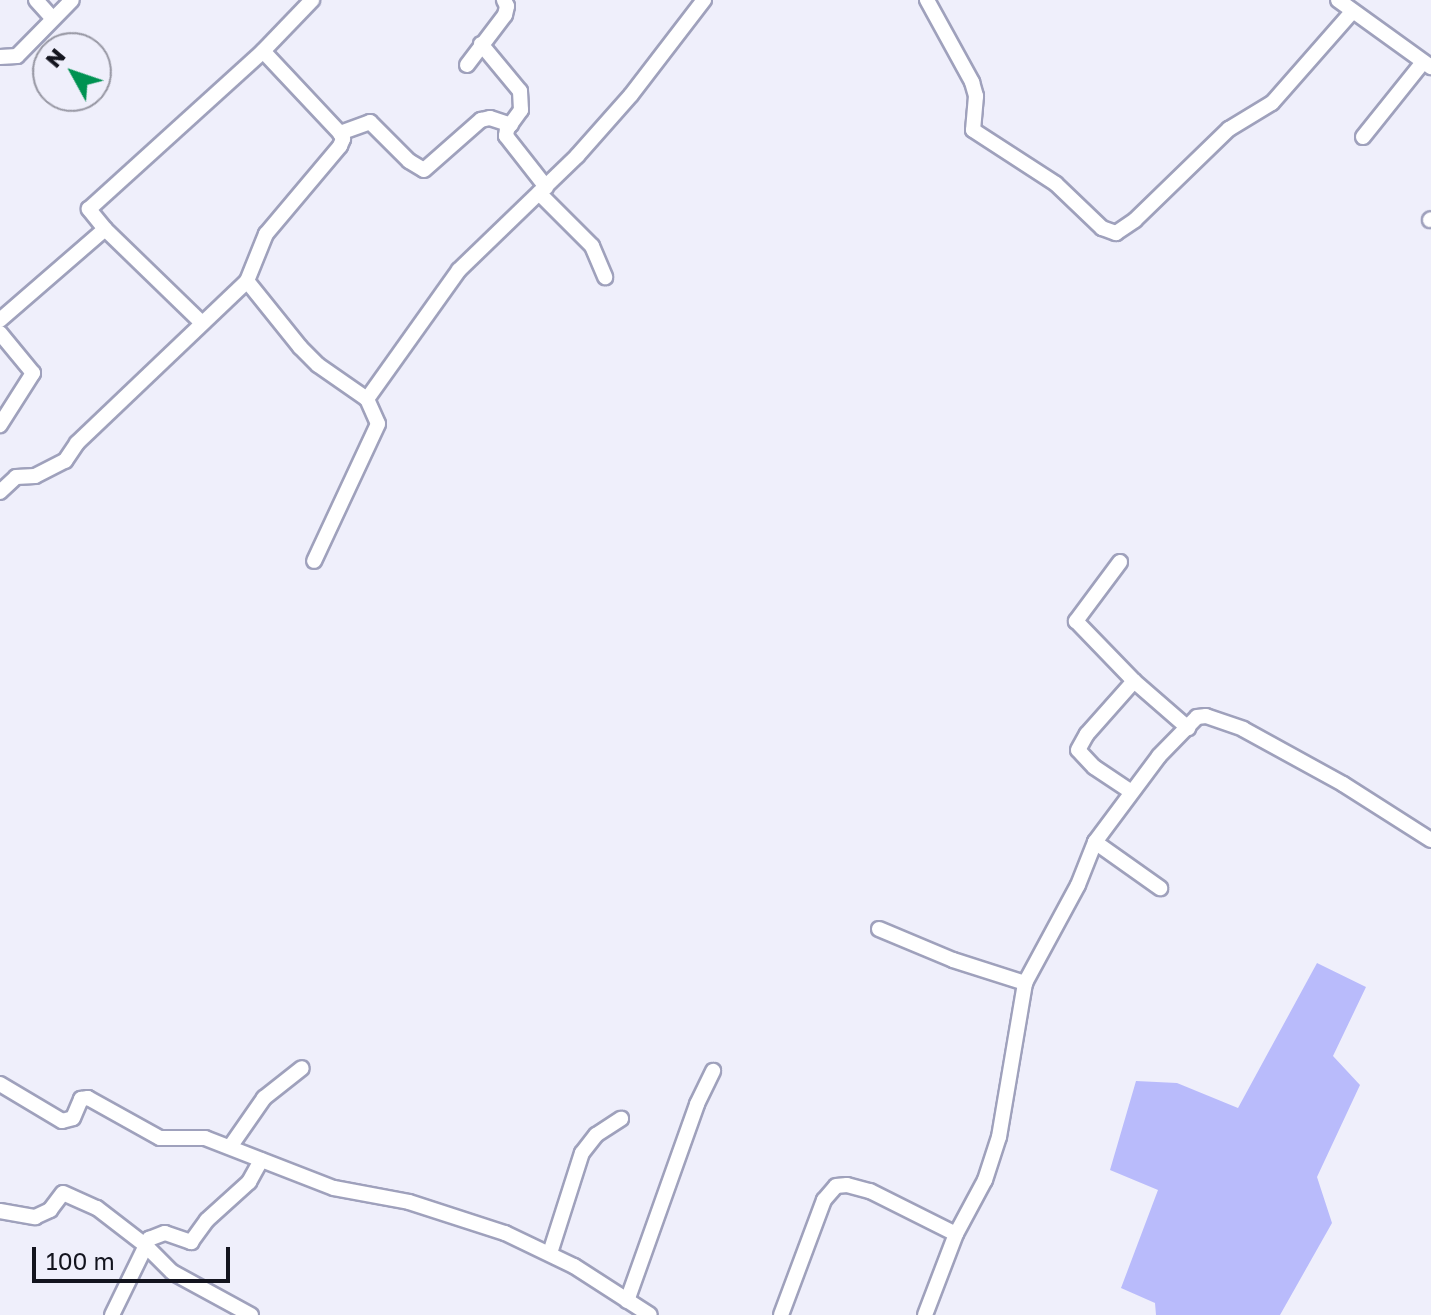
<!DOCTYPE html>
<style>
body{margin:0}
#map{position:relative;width:1431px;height:1315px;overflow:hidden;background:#efeffb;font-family:"Golos Text",sans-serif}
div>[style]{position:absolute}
.green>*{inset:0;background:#b9bbfb}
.roads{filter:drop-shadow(2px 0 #9fa1bc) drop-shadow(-2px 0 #9fa1bc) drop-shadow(0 2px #9fa1bc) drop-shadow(0 -2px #9fa1bc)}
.minor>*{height:14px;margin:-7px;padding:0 7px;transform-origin:7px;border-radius:7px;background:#fff}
span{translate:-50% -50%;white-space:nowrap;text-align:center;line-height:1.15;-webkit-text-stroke:6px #efeffb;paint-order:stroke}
.north{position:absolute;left:32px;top:32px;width:80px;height:80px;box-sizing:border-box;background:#efeffb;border:2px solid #9797a3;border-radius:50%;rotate:310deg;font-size:22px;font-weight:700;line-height:32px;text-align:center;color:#13141e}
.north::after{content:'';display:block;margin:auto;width:28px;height:36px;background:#009252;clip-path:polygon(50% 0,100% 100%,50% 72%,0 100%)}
.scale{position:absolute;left:32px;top:1247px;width:198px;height:36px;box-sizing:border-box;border:4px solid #13141e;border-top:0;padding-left:10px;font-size:24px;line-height:28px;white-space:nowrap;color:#13141e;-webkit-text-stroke:6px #efeffb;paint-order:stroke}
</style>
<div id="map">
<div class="green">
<i style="clip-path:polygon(1317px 963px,1366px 987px,1333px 1056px,1360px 1085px,1317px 1177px,1332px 1223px,1280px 1315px,1156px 1315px,1155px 1303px,1121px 1288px,1158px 1190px,1110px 1170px,1136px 1081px,1177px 1083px,1238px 1108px)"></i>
</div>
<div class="roads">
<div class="minor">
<i style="left:36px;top:0;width:25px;rotate:48deg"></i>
<i style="left:927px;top:0;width:94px;rotate:61.2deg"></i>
<i style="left:972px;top:82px;width:15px;rotate:74deg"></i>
<i style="left:976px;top:96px;width:34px;rotate:95deg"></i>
<i style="left:973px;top:130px;width:99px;rotate:33deg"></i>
<i style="left:1056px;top:184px;width:64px;rotate:43.7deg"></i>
<i style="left:1102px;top:228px;width:15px;rotate:20deg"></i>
<i style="left:1116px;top:233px;width:23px;rotate:-34deg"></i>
<i style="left:1135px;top:220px;width:131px;rotate:-44.1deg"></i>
<i style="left:1229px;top:129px;width:50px;rotate:-31.2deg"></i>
<i style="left:1272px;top:103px;width:121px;rotate:-48.7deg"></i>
<i style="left:1338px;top:0;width:115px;rotate:35.8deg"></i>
<i style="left:481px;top:44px;width:61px;rotate:50.3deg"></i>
<i style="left:520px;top:91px;width:19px;rotate:87deg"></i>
<i style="left:521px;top:110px;width:24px;rotate:126deg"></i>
<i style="left:507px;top:129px;width:7px;rotate:98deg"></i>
<i style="left:506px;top:136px;width:65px;rotate:51.9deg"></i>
<i style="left:0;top:57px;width:17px;rotate:-3deg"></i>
<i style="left:17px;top:56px;width:78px;rotate:-45.5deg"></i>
<i style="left:467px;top:65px;width:63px;rotate:-52.8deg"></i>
<i style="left:505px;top:15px;width:9px;rotate:-77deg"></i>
<i style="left:507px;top:6px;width:7px;rotate:-117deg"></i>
<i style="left:340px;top:133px;width:32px;rotate:-20deg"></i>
<i style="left:370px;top:122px;width:55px;rotate:45deg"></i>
<i style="left:409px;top:161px;width:17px;rotate:31deg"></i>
<i style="left:424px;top:170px;width:76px;rotate:-41.3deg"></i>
<i style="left:481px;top:120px;width:9px;rotate:-13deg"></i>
<i style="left:490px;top:118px;width:22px;rotate:18deg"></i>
<i style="left:1363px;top:137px;width:96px;rotate:-51.3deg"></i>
<i style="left:539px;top:193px;width:75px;rotate:45deg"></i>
<i style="left:592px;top:246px;width:34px;rotate:67deg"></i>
<i style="left:1430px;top:220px;width:1px;rotate:-45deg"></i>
<i style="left:105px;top:229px;width:135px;rotate:44.1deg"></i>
<i style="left:247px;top:281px;width:85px;rotate:51.2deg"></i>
<i style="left:300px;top:347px;width:25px;rotate:45deg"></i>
<i style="left:318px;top:365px;width:60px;rotate:34.8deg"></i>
<i style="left:367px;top:399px;width:27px;rotate:66deg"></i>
<i style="left:378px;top:424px;width:151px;rotate:115deg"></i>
<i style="left:0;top:320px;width:139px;rotate:-40.9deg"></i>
<i style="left:105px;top:229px;width:26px;rotate:-129deg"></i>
<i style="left:89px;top:209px;width:235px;rotate:-42.2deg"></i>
<i style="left:263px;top:51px;width:71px;rotate:-46.1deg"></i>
<i style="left:0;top:333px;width:52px;rotate:50.5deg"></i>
<i style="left:33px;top:373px;width:62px;rotate:122.4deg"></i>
<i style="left:367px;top:399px;width:158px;rotate:-54.5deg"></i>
<i style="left:459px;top:270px;width:164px;rotate:-44deg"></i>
<i style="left:577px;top:156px;width:81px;rotate:-48.5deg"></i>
<i style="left:631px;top:95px;width:120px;rotate:-52.5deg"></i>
<i style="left:0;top:492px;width:22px;rotate:-43deg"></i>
<i style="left:16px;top:477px;width:19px;rotate:-3deg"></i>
<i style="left:35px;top:476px;width:34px;rotate:-27deg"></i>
<i style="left:65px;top:461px;width:22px;rotate:-56deg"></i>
<i style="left:77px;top:443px;width:235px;rotate:-43.6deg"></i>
<i style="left:247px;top:281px;width:51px;rotate:-68deg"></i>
<i style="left:266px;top:234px;width:115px;rotate:-49.9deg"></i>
<i style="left:340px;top:146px;width:8px;rotate:-67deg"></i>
<i style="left:343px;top:139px;width:7px;rotate:-117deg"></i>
<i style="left:340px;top:133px;width:112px;rotate:-133.2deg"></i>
<i style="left:1120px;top:562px;width:74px;rotate:126.7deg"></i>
<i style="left:1076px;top:621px;width:83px;rotate:46deg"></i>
<i style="left:1134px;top:681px;width:72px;rotate:41deg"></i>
<i style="left:1130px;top:791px;width:43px;rotate:-146.3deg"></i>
<i style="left:1094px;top:767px;width:23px;rotate:-133deg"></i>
<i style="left:1078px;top:750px;width:18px;rotate:-61deg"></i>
<i style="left:1087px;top:734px;width:71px;rotate:-48.4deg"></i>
<i style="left:1095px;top:842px;width:80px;rotate:35.3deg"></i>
<i style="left:879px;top:929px;width:80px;rotate:22.7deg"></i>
<i style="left:953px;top:960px;width:76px;rotate:17.7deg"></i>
<i style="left:0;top:1084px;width:72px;rotate:30.8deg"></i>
<i style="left:62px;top:1121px;width:11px;rotate:-15deg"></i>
<i style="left:73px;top:1118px;width:21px;rotate:-67deg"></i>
<i style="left:81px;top:1099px;width:7px;rotate:-8deg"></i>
<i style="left:88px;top:1098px;width:82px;rotate:29.1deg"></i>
<i style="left:160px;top:1138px;width:45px"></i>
<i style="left:205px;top:1138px;width:138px;rotate:21.2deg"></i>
<i style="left:334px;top:1188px;width:76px;rotate:10.6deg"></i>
<i style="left:409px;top:1202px;width:101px;rotate:17.9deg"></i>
<i style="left:505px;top:1233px;width:76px;rotate:25.6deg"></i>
<i style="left:574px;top:1266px;width:90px;rotate:32.8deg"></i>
<i style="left:230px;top:1147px;width:60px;rotate:-55.2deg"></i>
<i style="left:264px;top:1098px;width:48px;rotate:-38.3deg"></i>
<i style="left:0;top:1211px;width:36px;rotate:10deg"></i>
<i style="left:35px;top:1217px;width:17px;rotate:-25deg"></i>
<i style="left:50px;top:1210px;width:21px;rotate:-53deg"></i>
<i style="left:63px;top:1193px;width:37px;rotate:24deg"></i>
<i style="left:97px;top:1208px;width:61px;rotate:37.6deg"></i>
<i style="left:145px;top:1245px;width:38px;rotate:45deg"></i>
<i style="left:172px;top:1272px;width:90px;rotate:28.6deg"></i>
<i style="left:550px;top:1253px;width:105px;rotate:-72.3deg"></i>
<i style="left:582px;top:1153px;width:23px;rotate:-52deg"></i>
<i style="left:596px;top:1135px;width:30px;rotate:-33deg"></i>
<i style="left:627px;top:1301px;width:209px;rotate:-70.4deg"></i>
<i style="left:697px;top:1104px;width:37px;rotate:-64deg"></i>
<i style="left:112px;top:1315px;width:85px;rotate:-64deg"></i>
<i style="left:149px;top:1239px;width:17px;rotate:-21deg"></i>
<i style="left:165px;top:1233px;width:28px;rotate:19deg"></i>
<i style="left:191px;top:1242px;width:27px;rotate:-54deg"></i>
<i style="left:207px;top:1220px;width:57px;rotate:-42.1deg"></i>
<i style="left:249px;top:1182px;width:25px;rotate:-61deg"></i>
<i style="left:781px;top:1315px;width:123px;rotate:-69.5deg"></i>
<i style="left:824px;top:1200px;width:18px;rotate:-49deg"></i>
<i style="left:836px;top:1186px;width:11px;rotate:-5deg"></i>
<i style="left:847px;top:1185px;width:24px;rotate:15deg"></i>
<i style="left:870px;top:1191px;width:96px;rotate:26.6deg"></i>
<i style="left:925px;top:1315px;width:87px;rotate:-69.1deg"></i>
<i style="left:956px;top:1234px;width:61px;rotate:-61.8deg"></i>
<i style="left:985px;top:1180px;width:45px;rotate:-72deg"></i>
<i style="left:999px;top:1137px;width:156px;rotate:-80.4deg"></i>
<i style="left:1025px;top:983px;width:111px;rotate:-61.6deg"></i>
<i style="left:1078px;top:885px;width:46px;rotate:-68.4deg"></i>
<i style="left:1095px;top:842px;width:107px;rotate:-53.3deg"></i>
<i style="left:1159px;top:756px;width:54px;rotate:-45.7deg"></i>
<i style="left:1197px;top:717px;width:9px;rotate:-6deg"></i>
<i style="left:1206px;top:716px;width:39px;rotate:19deg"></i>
<i style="left:1243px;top:729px;width:114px;rotate:28.8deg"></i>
<i style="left:1343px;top:784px;width:104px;rotate:32.5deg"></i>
</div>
</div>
<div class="north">N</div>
<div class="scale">100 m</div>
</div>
